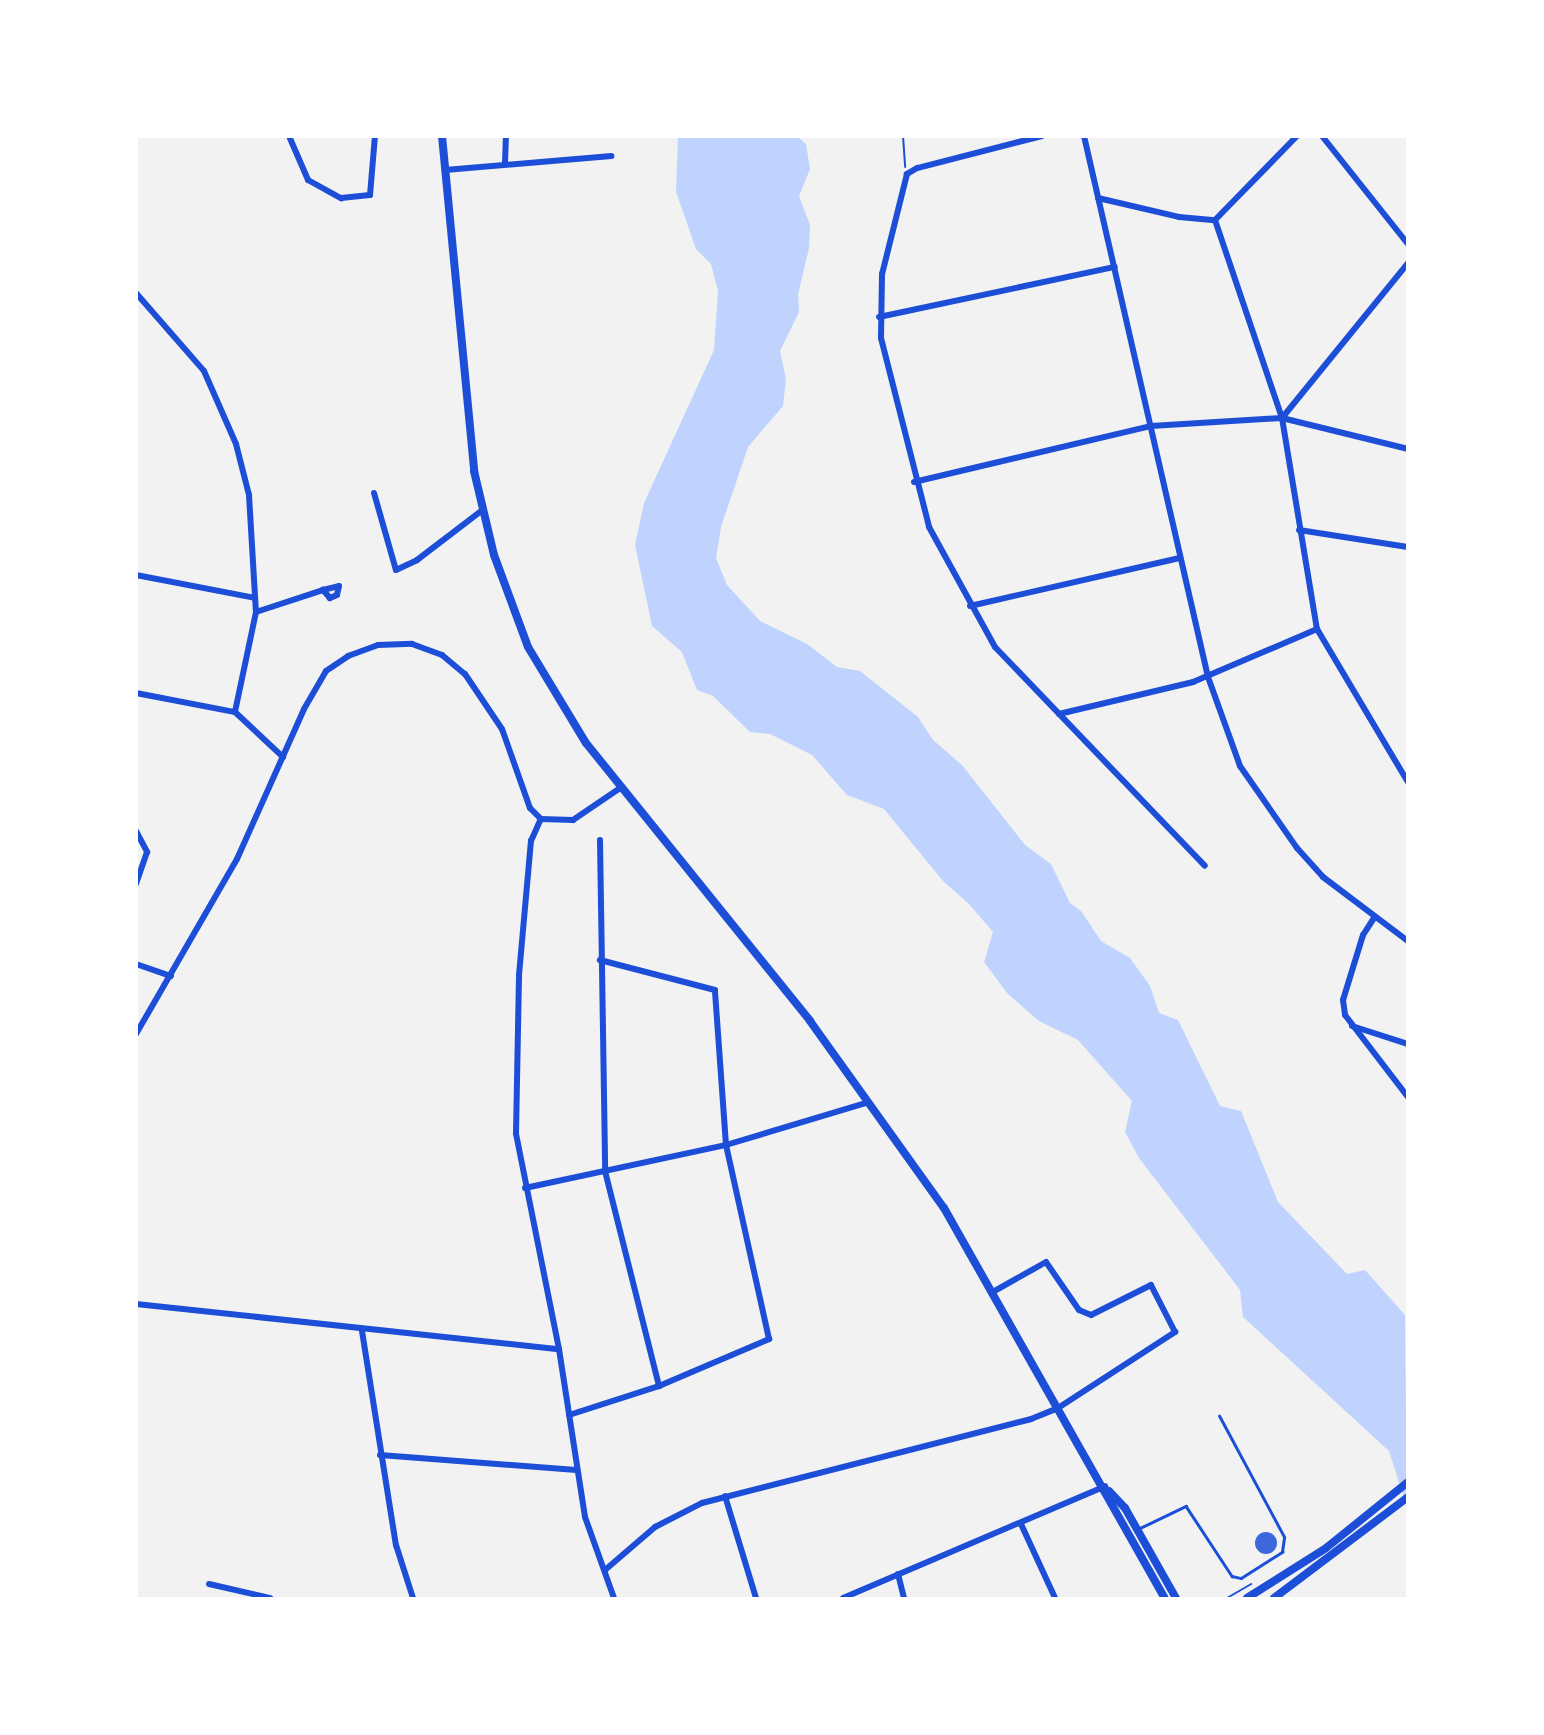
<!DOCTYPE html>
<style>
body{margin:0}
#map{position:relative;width:1544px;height:1735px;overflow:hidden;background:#f2f2f2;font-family:"PT Sans",sans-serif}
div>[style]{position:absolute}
.water>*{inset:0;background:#bfd3fe}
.building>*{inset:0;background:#3d67dc}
.round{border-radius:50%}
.path>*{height:2px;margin:-1px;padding:0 1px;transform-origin:1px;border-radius:1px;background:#1d4ed8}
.service>*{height:2.5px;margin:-1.25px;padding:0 1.25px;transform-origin:1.25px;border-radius:1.25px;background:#1d4ed8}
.minor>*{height:6px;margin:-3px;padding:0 3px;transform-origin:3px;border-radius:3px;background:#1d4ed8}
.secondary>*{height:8px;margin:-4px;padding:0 4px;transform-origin:4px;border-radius:4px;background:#1d4ed8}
span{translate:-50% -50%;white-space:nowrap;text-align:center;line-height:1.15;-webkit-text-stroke:5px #fff;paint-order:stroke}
.frame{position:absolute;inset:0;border:138px solid #fff;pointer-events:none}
</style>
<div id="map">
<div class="water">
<i style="clip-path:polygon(678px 137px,798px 137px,806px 144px,810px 169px,799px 196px,810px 225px,809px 248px,798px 295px,799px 312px,780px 351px,786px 379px,783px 406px,748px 447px,721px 527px,716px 558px,727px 585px,760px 621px,807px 644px,837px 667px,860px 671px,918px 717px,933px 740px,962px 765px,1025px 845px,1051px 864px,1070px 903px,1081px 911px,1101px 941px,1130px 958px,1150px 986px,1159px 1013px,1178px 1020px,1220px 1106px,1241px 1111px,1278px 1202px,1347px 1274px,1365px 1270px,1405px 1315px,1407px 1507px,1389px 1451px,1243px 1317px,1240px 1290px,1139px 1158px,1125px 1132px,1132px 1101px,1078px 1040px,1039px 1021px,1007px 993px,984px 962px,993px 932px,969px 904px,943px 881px,884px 809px,847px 795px,812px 755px,770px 734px,750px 732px,713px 696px,697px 690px,682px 652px,652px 626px,635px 545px,644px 503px,714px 350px,718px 291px,711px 264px,696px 249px,676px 192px)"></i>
</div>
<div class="building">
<i class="round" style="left:1255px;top:1532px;width:22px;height:22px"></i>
</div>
<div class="path">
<i style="left:903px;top:136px;width:31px;rotate:86deg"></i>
<i style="left:1227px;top:1598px;width:28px;rotate:-30deg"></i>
</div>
<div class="service">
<i style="left:1140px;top:1528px;width:51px;rotate:-25.6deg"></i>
<i style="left:1186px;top:1506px;width:84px;rotate:56.7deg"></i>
<i style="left:1232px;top:1576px;width:9px;rotate:13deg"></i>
<i style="left:1241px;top:1578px;width:49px;rotate:-32.4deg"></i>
<i style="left:1282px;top:1552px;width:15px;rotate:-82deg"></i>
<i style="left:1284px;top:1537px;width:137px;rotate:-118.2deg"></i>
</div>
<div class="minor">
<i style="left:289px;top:136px;width:48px;rotate:66.6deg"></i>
<i style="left:308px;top:180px;width:38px;rotate:29deg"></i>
<i style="left:341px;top:198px;width:29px;rotate:-6deg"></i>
<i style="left:370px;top:195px;width:59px;rotate:-85.2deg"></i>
<i style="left:1042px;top:136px;width:129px;rotate:165.6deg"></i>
<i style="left:917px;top:168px;width:12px;rotate:149deg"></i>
<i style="left:907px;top:174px;width:103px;rotate:104deg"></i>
<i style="left:882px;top:274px;width:64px;rotate:90.9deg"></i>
<i style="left:881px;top:338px;width:195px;rotate:75.7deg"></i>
<i style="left:929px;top:527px;width:137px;rotate:61.2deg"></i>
<i style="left:995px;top:647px;width:303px;rotate:46.2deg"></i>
<i style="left:1084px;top:136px;width:555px;rotate:77.09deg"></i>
<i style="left:1208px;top:677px;width:95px;rotate:70.2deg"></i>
<i style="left:1240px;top:766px;width:100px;rotate:55.2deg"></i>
<i style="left:1297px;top:848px;width:39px;rotate:48deg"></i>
<i style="left:1323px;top:877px;width:106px;rotate:37deg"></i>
<i style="left:1322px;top:136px;width:138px;rotate:51.5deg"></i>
<i style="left:505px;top:163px;width:27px;rotate:-88deg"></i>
<i style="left:445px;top:170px;width:167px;rotate:-4.8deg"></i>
<i style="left:1098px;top:198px;width:83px;rotate:13.2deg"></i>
<i style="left:1179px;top:217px;width:36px;rotate:5deg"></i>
<i style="left:1215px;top:220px;width:117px;rotate:-45.7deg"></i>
<i style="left:1215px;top:220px;width:209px;rotate:71.3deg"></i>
<i style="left:1282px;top:418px;width:214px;rotate:80.6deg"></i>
<i style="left:1317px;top:629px;width:178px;rotate:59.3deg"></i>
<i style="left:136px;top:293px;width:103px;rotate:48.9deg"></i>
<i style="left:204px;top:371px;width:80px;rotate:66.3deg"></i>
<i style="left:236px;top:444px;width:53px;rotate:75.7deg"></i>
<i style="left:249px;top:495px;width:117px;rotate:86.6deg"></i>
<i style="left:256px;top:612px;width:102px;rotate:101.9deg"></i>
<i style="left:235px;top:712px;width:66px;rotate:43.2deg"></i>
<i style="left:879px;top:317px;width:241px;rotate:-12deg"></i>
<i style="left:1282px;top:418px;width:200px;rotate:-50.9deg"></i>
<i style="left:914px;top:482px;width:244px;rotate:-13.3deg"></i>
<i style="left:1151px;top:426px;width:131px;rotate:-3.5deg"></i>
<i style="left:1282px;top:418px;width:130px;rotate:13.8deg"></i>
<i style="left:374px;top:493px;width:80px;rotate:74.1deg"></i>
<i style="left:396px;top:570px;width:23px;rotate:-25deg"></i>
<i style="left:417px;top:560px;width:81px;rotate:-37.4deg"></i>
<i style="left:1299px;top:530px;width:110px;rotate:8.9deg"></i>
<i style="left:136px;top:575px;width:121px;rotate:10.9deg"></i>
<i style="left:970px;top:606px;width:215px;rotate:-12.9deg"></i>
<i style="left:256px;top:612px;width:71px;rotate:-18.2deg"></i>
<i style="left:323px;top:590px;width:16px;rotate:-14deg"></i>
<i style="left:339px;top:586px;width:9px;rotate:103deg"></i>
<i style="left:337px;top:595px;width:8px;rotate:157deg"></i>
<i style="left:330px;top:598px;width:11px;rotate:-131deg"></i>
<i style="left:136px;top:693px;width:101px;rotate:10.9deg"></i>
<i style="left:1059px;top:714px;width:138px;rotate:-13.4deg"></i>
<i style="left:1193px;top:682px;width:135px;rotate:-23.1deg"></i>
<i style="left:136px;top:831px;width:24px;rotate:62deg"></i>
<i style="left:147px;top:852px;width:34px;rotate:109deg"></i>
<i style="left:600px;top:840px;width:331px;rotate:89.1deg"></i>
<i style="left:605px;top:1171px;width:222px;rotate:75.9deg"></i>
<i style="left:1374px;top:918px;width:20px;rotate:123deg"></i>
<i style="left:1363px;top:935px;width:68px;rotate:107.1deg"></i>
<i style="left:1343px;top:1000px;width:15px;rotate:82deg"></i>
<i style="left:1345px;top:1015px;width:103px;rotate:52.5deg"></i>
<i style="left:136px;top:964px;width:37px;rotate:19deg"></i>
<i style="left:1352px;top:1026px;width:59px;rotate:17.8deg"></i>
<i style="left:136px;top:1034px;width:202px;rotate:-60deg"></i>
<i style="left:237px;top:859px;width:164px;rotate:-65.9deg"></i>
<i style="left:304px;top:709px;width:44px;rotate:-59.9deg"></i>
<i style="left:326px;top:671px;width:27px;rotate:-34deg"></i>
<i style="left:348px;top:656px;width:32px;rotate:-20deg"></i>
<i style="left:378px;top:645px;width:34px;rotate:-2deg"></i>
<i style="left:412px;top:644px;width:32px;rotate:20deg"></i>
<i style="left:442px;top:655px;width:30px;rotate:40deg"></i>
<i style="left:465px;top:674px;width:66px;rotate:56.1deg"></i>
<i style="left:502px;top:729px;width:84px;rotate:70.5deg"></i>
<i style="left:530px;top:808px;width:16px;rotate:45deg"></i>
<i style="left:525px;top:1188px;width:206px;rotate:-12.1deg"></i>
<i style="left:726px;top:1145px;width:149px;rotate:-16.7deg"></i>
<i style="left:136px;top:1304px;width:425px;rotate:6.1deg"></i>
<i style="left:362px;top:1331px;width:217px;rotate:81deg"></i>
<i style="left:396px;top:1545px;width:56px;rotate:72.2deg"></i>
<i style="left:569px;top:1415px;width:95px;rotate:-17.9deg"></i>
<i style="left:659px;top:1386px;width:120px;rotate:-23.1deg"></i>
<i style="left:769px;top:1339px;width:199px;rotate:-102.5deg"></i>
<i style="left:726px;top:1145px;width:155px;rotate:-94.1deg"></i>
<i style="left:715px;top:990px;width:119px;rotate:-165.4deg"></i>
<i style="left:380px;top:1455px;width:197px;rotate:4.4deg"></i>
<i style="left:725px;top:1496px;width:107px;rotate:73.1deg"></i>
<i style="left:1021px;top:1524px;width:81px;rotate:65.3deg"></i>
<i style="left:605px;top:1570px;width:66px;rotate:-40.7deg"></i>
<i style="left:655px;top:1527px;width:53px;rotate:-27.1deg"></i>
<i style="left:702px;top:1503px;width:340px;rotate:-14.3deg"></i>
<i style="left:1031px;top:1419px;width:29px;rotate:-22deg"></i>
<i style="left:1058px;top:1408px;width:140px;rotate:-33deg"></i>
<i style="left:1175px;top:1332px;width:53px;rotate:-117.1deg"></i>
<i style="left:1151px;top:1285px;width:67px;rotate:153.4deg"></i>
<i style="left:1091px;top:1315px;width:13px;rotate:-157deg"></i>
<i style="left:1079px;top:1310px;width:58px;rotate:-124.5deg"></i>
<i style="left:1046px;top:1262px;width:63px;rotate:150.6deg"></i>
<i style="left:898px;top:1574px;width:25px;rotate:76deg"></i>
<i style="left:209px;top:1584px;width:63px;rotate:12.9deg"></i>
<i style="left:614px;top:1598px;width:86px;rotate:-109.7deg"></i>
<i style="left:585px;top:1517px;width:170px;rotate:-98.8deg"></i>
<i style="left:559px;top:1349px;width:220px;rotate:-101.3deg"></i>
<i style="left:516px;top:1133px;width:158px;rotate:-88.9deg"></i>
<i style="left:519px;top:975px;width:135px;rotate:-84.9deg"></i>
<i style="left:531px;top:841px;width:24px;rotate:-66deg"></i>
<i style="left:541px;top:819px;width:32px;rotate:2deg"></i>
<i style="left:573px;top:820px;width:57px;rotate:-34.2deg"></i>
<i style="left:843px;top:1598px;width:285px;rotate:-23.1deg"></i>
</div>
<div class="secondary">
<i style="left:442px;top:136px;width:337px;rotate:84.5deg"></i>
<i style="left:474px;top:471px;width:86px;rotate:76.6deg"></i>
<i style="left:494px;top:555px;width:98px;rotate:69.7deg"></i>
<i style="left:528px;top:647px;width:112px;rotate:58.9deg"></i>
<i style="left:586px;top:743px;width:357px;rotate:51.1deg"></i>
<i style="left:810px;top:1021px;width:230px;rotate:54.4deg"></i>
<i style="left:944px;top:1208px;width:448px;rotate:60.5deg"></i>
<i style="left:1109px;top:1491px;width:23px;rotate:47deg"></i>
<i style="left:1125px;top:1508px;width:103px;rotate:60.5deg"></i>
<i style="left:1247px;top:1598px;width:93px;rotate:-32.3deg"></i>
<i style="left:1326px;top:1548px;width:105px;rotate:-38.8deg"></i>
<i style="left:1274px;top:1598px;width:168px;rotate:-37deg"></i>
</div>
<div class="frame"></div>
</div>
